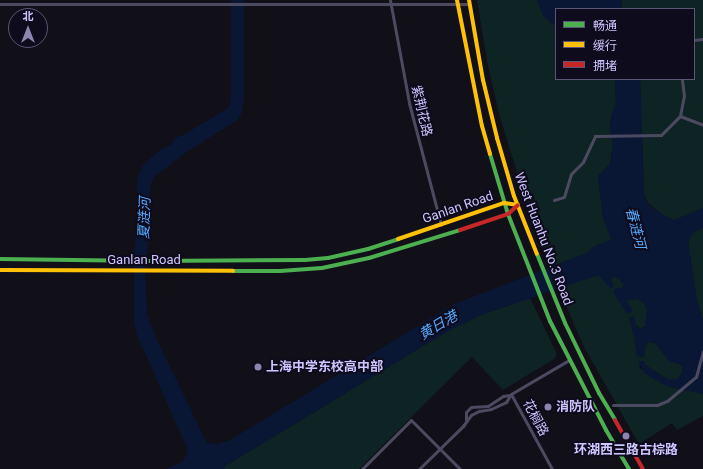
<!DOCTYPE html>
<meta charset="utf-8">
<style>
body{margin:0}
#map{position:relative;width:703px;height:469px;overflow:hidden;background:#110f18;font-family:Roboto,"Noto Sans SC",sans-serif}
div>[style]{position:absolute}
.green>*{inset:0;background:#0e2324}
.water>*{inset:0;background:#091735}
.street>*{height:3px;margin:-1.5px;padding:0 1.5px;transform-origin:1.5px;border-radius:1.5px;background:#4c4a61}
.fast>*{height:4px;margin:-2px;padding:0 2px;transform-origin:2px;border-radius:2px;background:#4caf50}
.slow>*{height:4px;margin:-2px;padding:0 2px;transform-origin:2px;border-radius:2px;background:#ffc107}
.jam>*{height:4px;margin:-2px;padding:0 2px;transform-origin:2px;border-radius:2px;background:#c62828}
.dots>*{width:11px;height:11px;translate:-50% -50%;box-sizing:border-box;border:2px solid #0e0b1c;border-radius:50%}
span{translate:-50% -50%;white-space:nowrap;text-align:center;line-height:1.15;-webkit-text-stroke:4px #0e0b1c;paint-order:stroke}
.street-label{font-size:13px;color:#cec6ff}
.poi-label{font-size:13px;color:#cec6ff;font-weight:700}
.left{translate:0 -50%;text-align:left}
.water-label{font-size:14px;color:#54aaff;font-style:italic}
.legend{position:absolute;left:555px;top:8px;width:140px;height:72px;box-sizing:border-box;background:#0e0b1c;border:1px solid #5b5677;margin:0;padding:5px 7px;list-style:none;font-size:12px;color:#cec6ff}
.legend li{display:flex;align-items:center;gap:8px;height:20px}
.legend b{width:20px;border:1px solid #5b5677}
.north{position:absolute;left:8px;top:8px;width:40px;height:40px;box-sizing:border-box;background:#0e0b1c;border:1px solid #5b5677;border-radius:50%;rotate:0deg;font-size:11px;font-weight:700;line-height:16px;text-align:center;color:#cec6ff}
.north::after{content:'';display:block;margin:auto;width:14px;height:18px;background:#8c86ae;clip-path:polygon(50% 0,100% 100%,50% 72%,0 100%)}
</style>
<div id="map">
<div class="green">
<i style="clip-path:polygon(477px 0,537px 0,551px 23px,556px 25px,556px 79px,615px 79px,616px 105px,612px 114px,610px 124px,613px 145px,610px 164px,598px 176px,603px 217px,612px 240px,595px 246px,587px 253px,550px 267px,520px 182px,499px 114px,487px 61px)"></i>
<i style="clip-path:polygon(621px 0,703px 0,703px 208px,682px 218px,674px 220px,661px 214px,647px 202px,644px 193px,640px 79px,694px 79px,694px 9px,622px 9px)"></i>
<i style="clip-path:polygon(703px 228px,703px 321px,697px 301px,688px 242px,692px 233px)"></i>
<i style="clip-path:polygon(598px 275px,610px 280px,613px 276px,619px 279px,624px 285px,622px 289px,627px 303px,626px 300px,637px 299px,644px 303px,647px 311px,645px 326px,640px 329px,629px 319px,634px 335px,637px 356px,644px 357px,645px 347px,647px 342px,655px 343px,667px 358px,683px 366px,682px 373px,677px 379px,667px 379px,639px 361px,640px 368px,667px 386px,703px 394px,703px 416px,677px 430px,672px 423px,639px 444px,584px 347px,558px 287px)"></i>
<i style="clip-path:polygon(530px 298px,556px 352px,556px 356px,554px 359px,503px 390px,472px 357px,359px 469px,224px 469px,225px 466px,448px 331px,481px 315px)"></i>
</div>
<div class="water">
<i style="clip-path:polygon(231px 0,244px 0,244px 100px,241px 115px,237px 120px,184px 154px,154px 177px,150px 187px,150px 232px,145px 266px,147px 314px,157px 340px,207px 443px,217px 444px,230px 440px,454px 304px,587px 253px,595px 246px,611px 240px,603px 217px,598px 176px,610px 164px,613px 145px,610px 124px,612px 114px,616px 105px,615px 79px,640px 79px,644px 193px,646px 202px,653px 209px,674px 220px,703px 208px,703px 228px,692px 233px,688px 242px,697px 301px,703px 321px,703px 394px,667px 386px,645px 374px,638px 361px,644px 361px,645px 364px,655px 372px,667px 379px,677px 379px,682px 373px,683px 366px,679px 363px,670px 362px,655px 343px,647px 342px,645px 347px,644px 357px,637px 356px,634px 335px,629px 318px,634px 316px,636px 327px,640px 329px,645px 327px,647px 311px,644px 303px,637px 299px,626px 300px,633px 311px,627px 314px,613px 292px,616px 288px,622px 288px,624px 285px,619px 279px,613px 276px,611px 280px,614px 286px,611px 289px,598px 275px,481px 315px,448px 331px,225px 466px,224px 469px,166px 469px,182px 462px,187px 454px,186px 446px,137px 335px,134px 321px,134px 255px,137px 227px,137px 179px,143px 165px,161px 149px,171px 145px,175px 138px,185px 134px,228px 108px,231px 100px)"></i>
<i style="clip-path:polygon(537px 0,621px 0,622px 9px,556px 9px,556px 25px,552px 23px,543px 16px)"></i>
</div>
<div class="street">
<i style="left:390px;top:0;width:105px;rotate:79.5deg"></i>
<i style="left:409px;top:103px;width:126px;rotate:75.3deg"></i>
<i style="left:0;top:4px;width:469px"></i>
<i style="left:694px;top:40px;width:9px;rotate:-6deg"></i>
<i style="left:680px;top:116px;width:20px;rotate:-79deg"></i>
<i style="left:684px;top:96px;width:17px;rotate:-97deg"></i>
<i style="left:554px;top:200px;width:10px;rotate:-17deg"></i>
<i style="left:564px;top:197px;width:24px;rotate:-73deg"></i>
<i style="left:571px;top:174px;width:17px;rotate:-45deg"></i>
<i style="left:583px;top:162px;width:29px;rotate:-65deg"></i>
<i style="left:595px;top:136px;width:66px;rotate:-0.9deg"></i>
<i style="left:661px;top:135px;width:27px;rotate:-45deg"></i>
<i style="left:680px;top:116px;width:25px;rotate:21deg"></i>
<i style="left:613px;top:405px;width:44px"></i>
<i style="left:657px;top:405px;width:11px;rotate:-22deg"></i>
<i style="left:667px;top:401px;width:38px;rotate:-40deg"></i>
<i style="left:696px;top:377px;width:27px;rotate:-75deg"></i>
<i style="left:466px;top:420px;width:8px;rotate:-90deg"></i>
<i style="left:466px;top:412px;width:7px;rotate:-45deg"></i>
<i style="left:471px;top:407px;width:17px;rotate:-3deg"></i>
<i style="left:488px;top:406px;width:18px;rotate:-34deg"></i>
<i style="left:503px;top:396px;width:7px;rotate:-8deg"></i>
<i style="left:362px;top:469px;width:69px;rotate:-45deg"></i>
<i style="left:411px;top:420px;width:69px;rotate:45deg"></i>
<i style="left:419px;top:469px;width:62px;rotate:-44.3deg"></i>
<i style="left:463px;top:426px;width:14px;rotate:-54deg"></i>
<i style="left:471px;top:415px;width:9px;rotate:-27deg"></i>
<i style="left:479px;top:411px;width:12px;rotate:-9deg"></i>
<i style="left:491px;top:409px;width:17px;rotate:-25deg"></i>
<i style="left:506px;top:402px;width:9px;rotate:-58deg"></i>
<i style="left:552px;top:469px;width:85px;rotate:-118.7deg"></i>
<i style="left:511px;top:394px;width:67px;rotate:-30.4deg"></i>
</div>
<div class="fast">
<i style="left:490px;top:154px;width:63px;rotate:73.3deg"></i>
<i style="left:508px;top:214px;width:115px;rotate:68.6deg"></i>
<i style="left:550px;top:321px;width:123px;rotate:62.8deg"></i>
<i style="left:606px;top:430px;width:45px;rotate:59.5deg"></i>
<i style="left:537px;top:254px;width:74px;rotate:67.9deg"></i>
<i style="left:565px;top:323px;width:78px;rotate:64.1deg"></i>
<i style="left:599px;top:393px;width:31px;rotate:59deg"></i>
<i style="left:0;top:259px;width:147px;rotate:0.8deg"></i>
<i style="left:147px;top:261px;width:158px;rotate:-0.4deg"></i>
<i style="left:305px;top:260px;width:23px;rotate:-5deg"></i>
<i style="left:328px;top:258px;width:41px;rotate:-12.7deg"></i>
<i style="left:368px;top:249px;width:32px;rotate:-18deg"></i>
<i style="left:233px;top:271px;width:47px"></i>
<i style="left:280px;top:271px;width:42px;rotate:-4.1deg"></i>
<i style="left:322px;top:268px;width:48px;rotate:-12deg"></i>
<i style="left:369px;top:258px;width:95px;rotate:-17.1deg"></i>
</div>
<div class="slow">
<i style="left:457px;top:0;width:128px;rotate:78.8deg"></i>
<i style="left:482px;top:126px;width:29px;rotate:74deg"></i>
<i style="left:469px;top:0;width:81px;rotate:80.1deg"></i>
<i style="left:483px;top:80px;width:60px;rotate:76.4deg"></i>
<i style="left:497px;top:138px;width:60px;rotate:73.7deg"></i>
<i style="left:514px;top:196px;width:62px;rotate:68.4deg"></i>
<i style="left:398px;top:239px;width:112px;rotate:-18.8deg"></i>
<i style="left:504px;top:203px;width:14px;rotate:8deg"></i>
<i style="left:0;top:270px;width:233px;rotate:0.2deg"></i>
</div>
<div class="jam">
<i style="left:460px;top:230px;width:51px;rotate:-18.4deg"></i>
<i style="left:508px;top:214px;width:13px;rotate:-42deg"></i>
<i style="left:615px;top:420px;width:56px;rotate:60.3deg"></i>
</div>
<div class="dots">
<i style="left:258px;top:367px;background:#8c86ae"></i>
<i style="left:548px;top:407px;background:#8c86ae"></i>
<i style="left:626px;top:436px;background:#8c86ae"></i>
</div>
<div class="street-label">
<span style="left:421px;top:111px;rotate:77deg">紫荆花路</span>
<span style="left:458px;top:208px;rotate:-19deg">Ganlan Road</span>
<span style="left:543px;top:239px;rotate:69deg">West Huanhu No.3 Road</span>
<span style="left:144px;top:260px">Ganlan Road</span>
<span style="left:535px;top:418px;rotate:62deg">花榈路</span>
</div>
<div class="poi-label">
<span class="left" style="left:266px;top:367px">上海中学东校高中部</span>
<span class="left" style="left:556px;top:407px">消防队</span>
<span style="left:626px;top:450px">环湖西三路古棕路</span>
</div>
<div class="water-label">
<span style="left:144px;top:218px;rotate:-88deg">夏涟河</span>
<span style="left:636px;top:228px;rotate:76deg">春涟河</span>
<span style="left:438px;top:325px;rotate:-31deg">黄日港</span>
</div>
<ul class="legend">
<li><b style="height:5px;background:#4caf50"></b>畅通</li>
<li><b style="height:5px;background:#ffc107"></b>缓行</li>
<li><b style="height:5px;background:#c62828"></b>拥堵</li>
</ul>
<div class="north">北</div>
</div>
